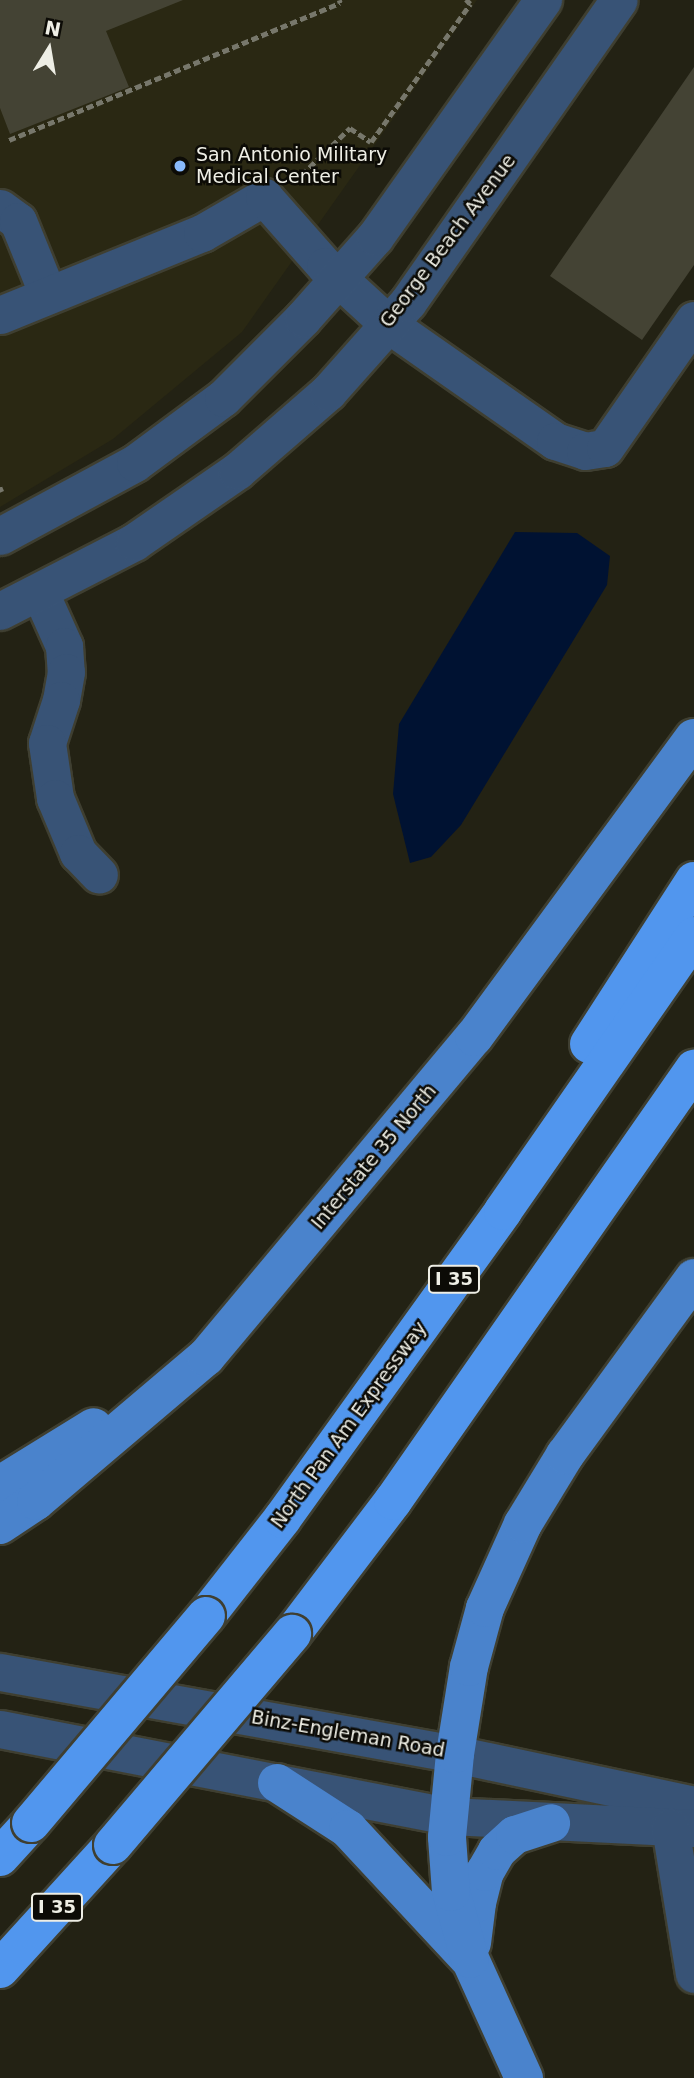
<!DOCTYPE html>
<style>
body{margin:0}
#map{position:relative;width:694px;height:2078px;overflow:hidden;background:#232214;font-family:"DejaVu Sans",sans-serif}
div>[style]{position:absolute}
.built>*{inset:0;background:#2a2813}
.water>*{inset:0;background:#001232}
.building>*{inset:0;background:#444334}
.path>*{height:4.5px;margin-top:-2.25px;transform-origin:0;background:repeating-linear-gradient(90deg,#77776b 0 7px,transparent 0 10.5px)}
.roads{filter:drop-shadow(2px 0 #3f3f31) drop-shadow(-2px 0 #3f3f31) drop-shadow(0 2px #3f3f31) drop-shadow(0 -2px #3f3f31)}
.minor>*{height:37px;margin:-18.5px;padding:0 18.5px;transform-origin:18.5px;border-radius:18.5px;background:#385376}
.major>*{height:38px;margin:-19px;padding:0 19px;transform-origin:19px;border-radius:19px;background:#4a83cc}
.highway>*{height:38px;margin:-19px;padding:0 19px;transform-origin:19px;border-radius:19px;background:#5196ee}
.bridges{filter:drop-shadow(2px 0 #3f3f31) drop-shadow(-2px 0 #3f3f31) drop-shadow(0 2px #3f3f31) drop-shadow(0 -2px #3f3f31)}
.highway-bridge>*{height:38px;margin:-19px;padding:0 19px;transform-origin:19px;border-radius:19px;background:#5196ee}
.dots>*{width:19px;height:19px;translate:-50% -50%;box-sizing:border-box;border:4px solid #0c0b06;border-radius:50%}
span{translate:-50% -50%;white-space:nowrap;text-align:center;line-height:1.15;-webkit-text-stroke:5px #0c0b06;paint-order:stroke}
.shield-label span{padding:2px 5px;background:#0c0b06;border:2px solid;border-radius:5px;-webkit-text-stroke-width:0}
.shield-label{font-size:18px;color:#eeeee5;font-weight:700}
.poi-label{font-size:19px;color:#eeeee5}
.left{translate:0 -50%;text-align:left}
.street-label{font-size:19px;color:#eeeee5}
.north{position:absolute;left:14px;top:14px;width:70px;height:70px;-webkit-text-stroke:5px #0c0b06;paint-order:stroke;rotate:11deg;font-size:19px;font-weight:700;line-height:28px;text-align:center;color:#eeeee5}
.north::after{content:'';display:block;margin:auto;width:24px;height:32px;background:#eeeee5;clip-path:polygon(50% 0,100% 100%,50% 72%,0 100%)}
</style>
<div id="map">
<div class="built">
<i style="clip-path:polygon(0 0,477px 0,242px 332px,113px 439px,0 507px)"></i>
</div>
<div class="water">
<i style="clip-path:polygon(515px 532px,577px 533px,610px 556px,607px 585px,461px 825px,431px 857px,410px 863px,393px 794px,399px 724px)"></i>
</div>
<div class="building">
<i style="clip-path:polygon(0 0,183px 0,106px 31px,129px 87px,10px 134px,0 108px)"></i>
<i style="clip-path:polygon(694px 67px,694px 265px,642px 340px,550px 276px)"></i>
</div>
<div class="path">
<i style="left:9px;top:140px;width:358px;rotate:-22.5deg"></i>
<i style="left:340px;top:3px;width:3px;rotate:-108deg"></i>
<i style="left:294px;top:182px;width:78px;rotate:-44deg"></i>
<i style="left:350px;top:128px;width:25px;rotate:34deg"></i>
<i style="left:371px;top:142px;width:170px;rotate:-54.3deg"></i>
<i style="left:470px;top:4px;width:6px;rotate:-135deg"></i>
<i style="left:0;top:487px;width:5px;rotate:68deg"></i>
</div>
<div class="roads">
<div class="minor">
<i style="left:0;top:208px;width:22px;rotate:36deg"></i>
<i style="left:18px;top:221px;width:80px;rotate:67.9deg"></i>
<i style="left:0;top:315px;width:218px;rotate:-22.1deg"></i>
<i style="left:202px;top:233px;width:72px;rotate:-30.1deg"></i>
<i style="left:264px;top:197px;width:92px;rotate:48.5deg"></i>
<i style="left:325px;top:266px;width:86px;rotate:42.6deg"></i>
<i style="left:388px;top:324px;width:204px;rotate:35deg"></i>
<i style="left:555px;top:441px;width:32px;rotate:18deg"></i>
<i style="left:585px;top:451px;width:20px;rotate:-9deg"></i>
<i style="left:605px;top:448px;width:156px;rotate:-55.2deg"></i>
<i style="left:0;top:536px;width:153px;rotate:-28.4deg"></i>
<i style="left:135px;top:463px;width:109px;rotate:-36.5deg"></i>
<i style="left:223px;top:398px;width:113px;rotate:-45deg"></i>
<i style="left:303px;top:318px;width:108px;rotate:-48.4deg"></i>
<i style="left:375px;top:237px;width:291px;rotate:-54.7deg"></i>
<i style="left:47px;top:608px;width:42px;rotate:65.9deg"></i>
<i style="left:64px;top:646px;width:26px;rotate:86deg"></i>
<i style="left:66px;top:672px;width:28px;rotate:100deg"></i>
<i style="left:61px;top:700px;width:45px;rotate:108deg"></i>
<i style="left:47px;top:743px;width:56px;rotate:81.7deg"></i>
<i style="left:55px;top:798px;width:60px;rotate:67.3deg"></i>
<i style="left:78px;top:853px;width:30px;rotate:46deg"></i>
<i style="left:0;top:611px;width:151px;rotate:-27.2deg"></i>
<i style="left:134px;top:542px;width:125px;rotate:-34.6deg"></i>
<i style="left:237px;top:471px;width:121px;rotate:-41deg"></i>
<i style="left:328px;top:392px;width:120px;rotate:-48.4deg"></i>
<i style="left:408px;top:302px;width:368px;rotate:-55.1deg"></i>
<i style="left:0;top:1672px;width:462px;rotate:10.2deg"></i>
<i style="left:455px;top:1754px;width:244px;rotate:12deg"></i>
<i style="left:0;top:1729px;width:457px;rotate:11deg"></i>
<i style="left:449px;top:1816px;width:245px;rotate:2.8deg"></i>
<i style="left:670px;top:1827px;width:149px;rotate:80.7deg"></i>
</div>
<div class="major">
<i style="left:0;top:1485px;width:110px;rotate:-31.7deg"></i>
<i style="left:0;top:1525px;width:43px;rotate:-33.7deg"></i>
<i style="left:36px;top:1501px;width:223px;rotate:-40.3deg"></i>
<i style="left:206px;top:1357px;width:417px;rotate:-50.1deg"></i>
<i style="left:474px;top:1037px;width:371px;rotate:-53.7deg"></i>
<i style="left:277px;top:1783px;width:85px;rotate:32.9deg"></i>
<i style="left:348px;top:1829px;width:176px;rotate:47.1deg"></i>
<i style="left:472px;top:1943px;width:40px;rotate:-82.9deg"></i>
<i style="left:477px;top:1903px;width:32px;rotate:-76deg"></i>
<i style="left:485px;top:1872px;width:24px;rotate:-60deg"></i>
<i style="left:497px;top:1851px;width:24px;rotate:-42deg"></i>
<i style="left:515px;top:1835px;width:38px;rotate:-18deg"></i>
<i style="left:524px;top:2078px;width:131px;rotate:-114.4deg"></i>
<i style="left:470px;top:1959px;width:70px;rotate:-105.8deg"></i>
<i style="left:451px;top:1892px;width:55px;rotate:-94.2deg"></i>
<i style="left:447px;top:1837px;width:83px;rotate:-84.5deg"></i>
<i style="left:455px;top:1754px;width:88px;rotate:-80.9deg"></i>
<i style="left:469px;top:1667px;width:61px;rotate:-74.8deg"></i>
<i style="left:485px;top:1608px;width:92px;rotate:-65.7deg"></i>
<i style="left:523px;top:1524px;width:81px;rotate:-58.7deg"></i>
<i style="left:565px;top:1455px;width:219px;rotate:-53.9deg"></i>
</div>
<div class="highway">
<i style="left:589px;top:1044px;width:194px;rotate:-57.2deg"></i>
<i style="left:206px;top:1616px;width:123px;rotate:-51.9deg"></i>
<i style="left:282px;top:1519px;width:379px;rotate:-54.3deg"></i>
<i style="left:503px;top:1211px;width:335px;rotate:-55.2deg"></i>
<i style="left:292px;top:1634px;width:167px;rotate:-52.8deg"></i>
<i style="left:393px;top:1501px;width:527px;rotate:-55.13deg"></i>
<i style="left:0;top:1857px;width:46px;rotate:-47.6deg"></i>
<i style="left:0;top:1969px;width:168px;rotate:-47.7deg"></i>
</div>
</div>
<div class="bridges">
<div class="highway-bridge">
<i style="left:31px;top:1823px;width:271px;rotate:-49.8deg"></i>
<i style="left:113px;top:1845px;width:277px;rotate:-49.7deg"></i>
</div>
</div>
<div class="dots">
<i style="left:180px;top:166px;background:#89bafc"></i>
</div>
<div class="shield-label">
<span style="left:454px;top:1279px">I 35</span>
<span style="left:57px;top:1907px">I 35</span>
</div>
<div class="poi-label">
<span class="left" style="left:196px;top:166px">San Antonio Military<br>Medical Center</span>
</div>
<div class="street-label">
<span style="left:448px;top:241px;rotate:-53deg">George Beach Avenue</span>
<span style="left:374px;top:1157px;rotate:-50deg">Interstate 35 North</span>
<span style="left:349px;top:1425px;rotate:-54deg">North Pan Am Expressway</span>
<span style="left:348px;top:1734px;rotate:10deg">Binz-Engleman Road</span>
</div>
<div class="north">N</div>
</div>
